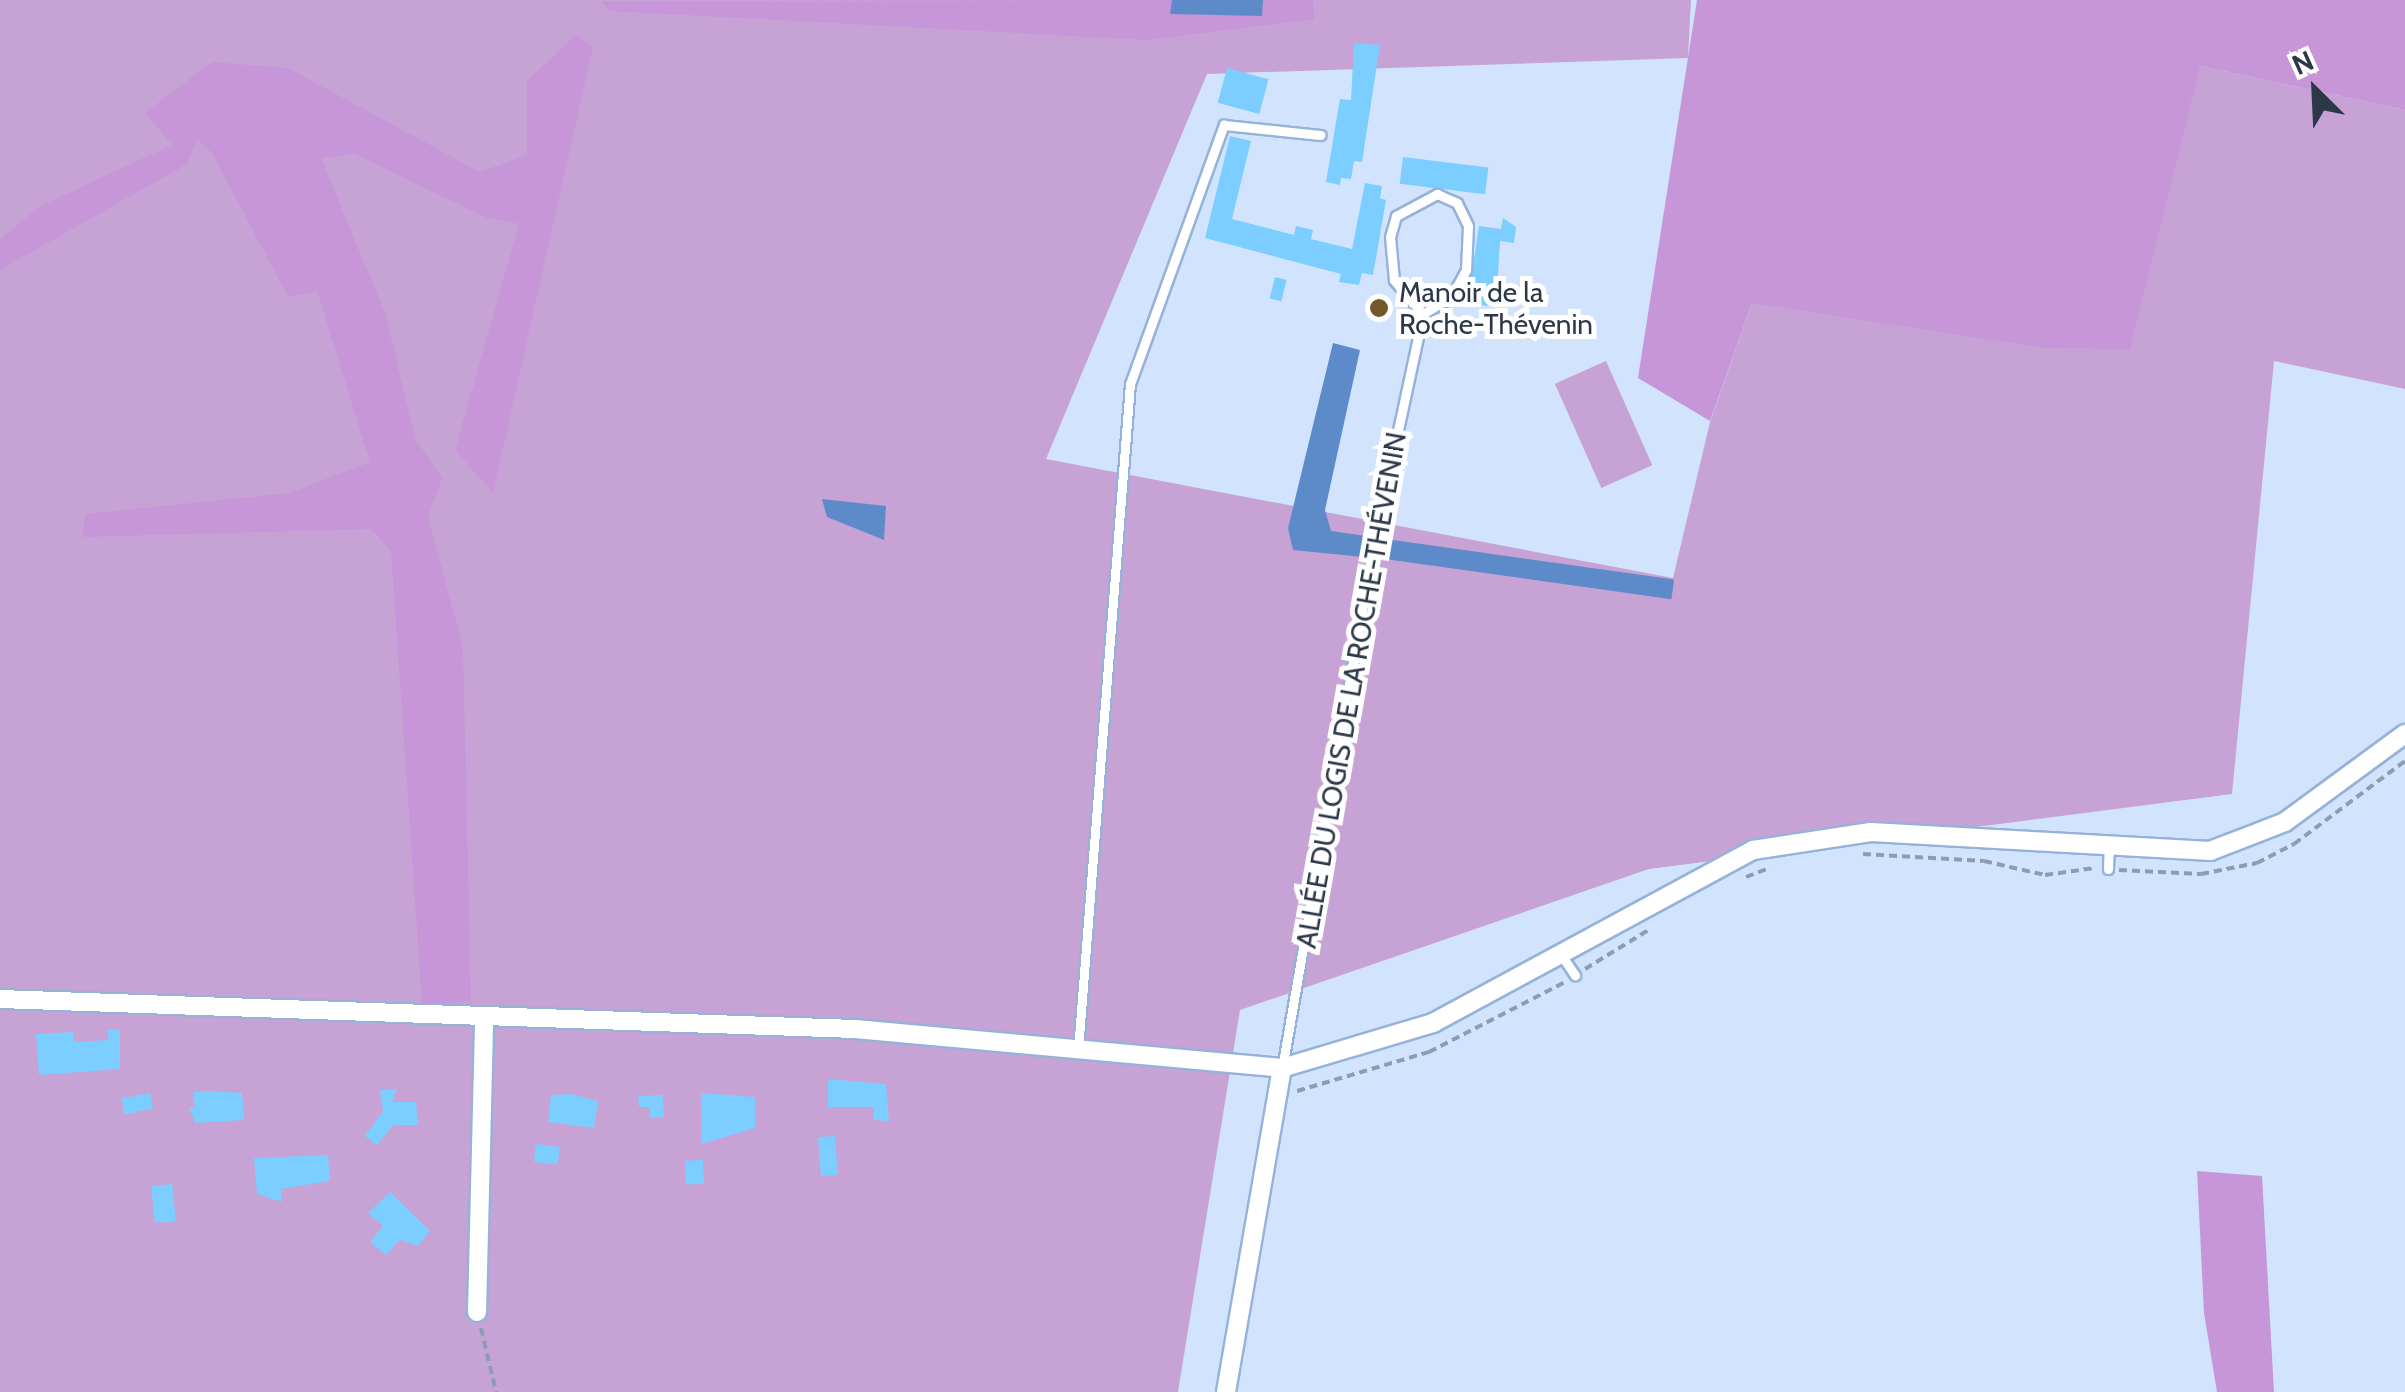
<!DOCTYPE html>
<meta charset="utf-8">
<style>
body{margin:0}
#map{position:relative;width:2405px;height:1392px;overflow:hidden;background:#d2e4fd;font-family:Cabin,sans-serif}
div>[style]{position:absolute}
.green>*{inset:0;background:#c7a3d5;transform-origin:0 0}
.forest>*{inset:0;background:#c696d9}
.water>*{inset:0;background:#5d8bc9;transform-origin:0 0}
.building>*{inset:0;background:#7bceff;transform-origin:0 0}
.path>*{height:4px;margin-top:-2px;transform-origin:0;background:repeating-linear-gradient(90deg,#8c9cb1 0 8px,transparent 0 13px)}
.roads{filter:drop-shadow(2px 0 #95b2d9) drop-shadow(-2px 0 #95b2d9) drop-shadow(0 2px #95b2d9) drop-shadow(0 -2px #95b2d9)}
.service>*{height:9px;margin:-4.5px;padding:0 4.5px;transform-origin:4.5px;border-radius:4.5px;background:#fff}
.minor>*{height:18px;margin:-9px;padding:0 9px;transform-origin:9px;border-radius:9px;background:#fff}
.dots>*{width:28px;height:28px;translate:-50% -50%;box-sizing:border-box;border:5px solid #fff;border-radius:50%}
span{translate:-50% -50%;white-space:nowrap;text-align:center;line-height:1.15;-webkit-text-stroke:10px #fff;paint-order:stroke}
.poi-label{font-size:28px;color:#2c3848}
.left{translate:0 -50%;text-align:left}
.street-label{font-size:28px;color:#2c3848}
.north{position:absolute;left:2265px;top:40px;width:100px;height:100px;-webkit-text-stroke:8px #fff;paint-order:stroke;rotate:336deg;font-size:28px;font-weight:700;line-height:40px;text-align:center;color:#2c3848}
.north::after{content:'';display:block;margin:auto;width:35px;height:45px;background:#2c3848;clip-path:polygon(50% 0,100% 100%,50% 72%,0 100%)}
</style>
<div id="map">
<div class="green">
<i style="clip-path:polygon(0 0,1691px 0,1688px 58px,1207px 74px,1046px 459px,1673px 578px,1710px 422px,1752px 303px,2200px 66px,2405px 110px,2405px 389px,2274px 361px,2232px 794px,1649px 869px,1240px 1010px,1178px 1392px,0 1392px)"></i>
<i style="left:1606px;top:361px;width:114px;height:56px;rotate:66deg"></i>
</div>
<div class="forest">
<i style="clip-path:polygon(1313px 0,1314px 19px,1146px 40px,609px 11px,601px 1px)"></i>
<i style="clip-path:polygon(1697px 0,2405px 0,2405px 110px,2200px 66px,2130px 349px,2044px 348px,1752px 303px,1710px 421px,1638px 378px)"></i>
<i style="clip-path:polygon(576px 35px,593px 47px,493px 493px,455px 450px,519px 224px,487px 218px,355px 154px,321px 158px,385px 313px,416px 440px,442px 478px,428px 517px,463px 647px,471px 1002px,422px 1004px,391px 551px,371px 529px,83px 537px,85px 514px,289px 493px,370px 462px,317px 291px,288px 297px,212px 153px,197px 139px,187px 164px,0 270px,0 240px,40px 206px,172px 145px,145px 113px,212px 62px,288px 68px,480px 172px,527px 155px,527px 81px)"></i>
<i style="clip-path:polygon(2197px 1171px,2262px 1176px,2274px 1392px,2217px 1392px,2204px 1313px)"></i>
</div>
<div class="water">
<i style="clip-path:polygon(1172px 0,1263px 0,1262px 16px,1170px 14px)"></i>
<i style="clip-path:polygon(1333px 343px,1360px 350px,1325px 510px,1331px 531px,1366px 536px,1363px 557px,1293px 550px,1288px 528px)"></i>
<i style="clip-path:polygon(822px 499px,886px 506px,884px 540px,827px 517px)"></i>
<i style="left:1386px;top:539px;width:291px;height:20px;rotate:8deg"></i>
</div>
<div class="building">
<i style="clip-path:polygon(1354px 43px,1380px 45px,1362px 162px,1354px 161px,1351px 179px,1341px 178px,1340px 185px,1326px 182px,1340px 99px,1351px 100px)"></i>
<i style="left:1227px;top:68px;width:43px;height:36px;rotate:15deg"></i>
<i style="clip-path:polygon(1230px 136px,1251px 141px,1232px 219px,1294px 235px,1296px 226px,1313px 230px,1311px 239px,1352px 249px,1365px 183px,1382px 186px,1380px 198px,1386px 200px,1373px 275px,1362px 273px,1359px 285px,1339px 282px,1341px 274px,1205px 238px)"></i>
<i style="left:1403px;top:157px;width:86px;height:27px;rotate:7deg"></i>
<i style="clip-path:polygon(1503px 218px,1516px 227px,1514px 243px,1500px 241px,1496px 306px,1475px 305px,1477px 287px,1470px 287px,1479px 226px,1501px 229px)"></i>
<i style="left:1275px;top:277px;width:12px;height:22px;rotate:14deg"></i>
<i style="clip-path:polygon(107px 1029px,120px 1030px,120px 1069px,39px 1075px,36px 1034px,73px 1032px,74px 1042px,109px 1040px)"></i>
<i style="clip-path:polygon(828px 1079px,886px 1084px,889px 1121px,874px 1120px,874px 1107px,828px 1107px)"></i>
<i style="clip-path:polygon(397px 1089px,392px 1102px,416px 1102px,418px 1125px,393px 1125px,377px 1145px,365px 1136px,383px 1111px,380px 1090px)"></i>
<i style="clip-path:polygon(207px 1091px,242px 1093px,244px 1120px,195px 1123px,189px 1107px,195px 1107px,193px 1092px)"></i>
<i style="left:150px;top:1093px;width:16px;height:29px;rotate:79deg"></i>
<i style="clip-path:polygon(701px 1093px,755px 1097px,755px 1128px,701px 1144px)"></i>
<i style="clip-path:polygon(571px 1094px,598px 1101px,594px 1128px,548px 1122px,551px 1095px)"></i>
<i style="clip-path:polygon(663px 1095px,664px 1117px,650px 1118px,650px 1107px,639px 1107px,638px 1096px)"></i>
<i style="left:835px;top:1136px;width:39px;height:17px;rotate:86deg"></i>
<i style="left:536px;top:1144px;width:24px;height:18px;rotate:7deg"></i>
<i style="clip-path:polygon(328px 1155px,330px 1181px,281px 1189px,282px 1202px,257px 1194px,254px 1158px)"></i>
<i style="left:703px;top:1160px;width:24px;height:18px;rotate:88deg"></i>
<i style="left:172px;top:1184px;width:37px;height:21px;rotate:84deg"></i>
<i style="clip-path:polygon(390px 1192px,430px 1231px,418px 1246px,400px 1240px,386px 1255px,370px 1242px,383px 1226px,368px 1213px)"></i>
</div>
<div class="path">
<i style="left:1863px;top:854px;width:121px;rotate:3.3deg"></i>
<i style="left:1984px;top:861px;width:63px;rotate:12.9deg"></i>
<i style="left:2045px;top:875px;width:50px;rotate:-8deg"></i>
<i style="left:2119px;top:870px;width:82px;rotate:2.8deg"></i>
<i style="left:2201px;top:874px;width:57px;rotate:-11.1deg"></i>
<i style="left:2257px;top:863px;width:42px;rotate:-27.2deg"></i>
<i style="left:2294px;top:844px;width:139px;rotate:-36.8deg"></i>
<i style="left:1746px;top:877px;width:26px;rotate:-21deg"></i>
<i style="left:1585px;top:969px;width:76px;rotate:-31.6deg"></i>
<i style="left:1297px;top:1091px;width:138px;rotate:-16.5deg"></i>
<i style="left:1429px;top:1052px;width:153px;rotate:-27.2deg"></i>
<i style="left:481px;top:1328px;width:66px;rotate:76.8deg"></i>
</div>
<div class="roads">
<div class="service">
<i style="left:1437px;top:194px;width:22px;rotate:24deg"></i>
<i style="left:1457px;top:203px;width:25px;rotate:64deg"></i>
<i style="left:1468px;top:226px;width:44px;rotate:92.6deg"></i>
<i style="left:1466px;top:270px;width:31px;rotate:119deg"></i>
<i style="left:1451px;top:297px;width:33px;rotate:149deg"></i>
<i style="left:1423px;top:314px;width:45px;rotate:-130.5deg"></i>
<i style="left:1394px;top:280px;width:43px;rotate:-95.3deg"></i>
<i style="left:1390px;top:237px;width:22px;rotate:-74deg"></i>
<i style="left:1396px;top:216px;width:47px;rotate:-28.2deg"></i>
<i style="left:2108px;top:869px;width:24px;rotate:-88deg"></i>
<i style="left:1560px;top:953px;width:27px;rotate:56deg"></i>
<i style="left:1078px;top:1050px;width:668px;rotate:-85.54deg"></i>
<i style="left:1130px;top:384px;width:276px;rotate:-70.1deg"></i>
<i style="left:1224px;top:125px;width:97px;rotate:5.9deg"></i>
<i style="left:1282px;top:1068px;width:529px;rotate:-80.09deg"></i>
<i style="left:1373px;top:547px;width:238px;rotate:-77.9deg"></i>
</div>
<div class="minor">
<i style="left:0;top:999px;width:856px;rotate:2.01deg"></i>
<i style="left:855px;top:1029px;width:429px;rotate:5.2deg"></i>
<i style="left:1282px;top:1068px;width:158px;rotate:-16.6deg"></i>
<i style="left:1433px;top:1023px;width:364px;rotate:-28.4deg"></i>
<i style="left:1753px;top:850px;width:119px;rotate:-8.7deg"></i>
<i style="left:1871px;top:832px;width:340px;rotate:3.2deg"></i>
<i style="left:2210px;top:851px;width:80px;rotate:-21.1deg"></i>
<i style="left:2285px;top:822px;width:149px;rotate:-36.3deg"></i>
<i style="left:477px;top:1312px;width:292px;rotate:-88.6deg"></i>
<i style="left:1226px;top:1392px;width:329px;rotate:-80.2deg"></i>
</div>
</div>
<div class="dots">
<i style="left:1379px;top:308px;background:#74572b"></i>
</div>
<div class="poi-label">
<span class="left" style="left:1399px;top:308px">Manoir de la<br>Roche-Thévenin</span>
</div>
<div class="street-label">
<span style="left:1351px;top:690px;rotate:-80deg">ALLÉE DU LOGIS DE LA ROCHE-THÉVENIN</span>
</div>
<div class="north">N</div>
</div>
